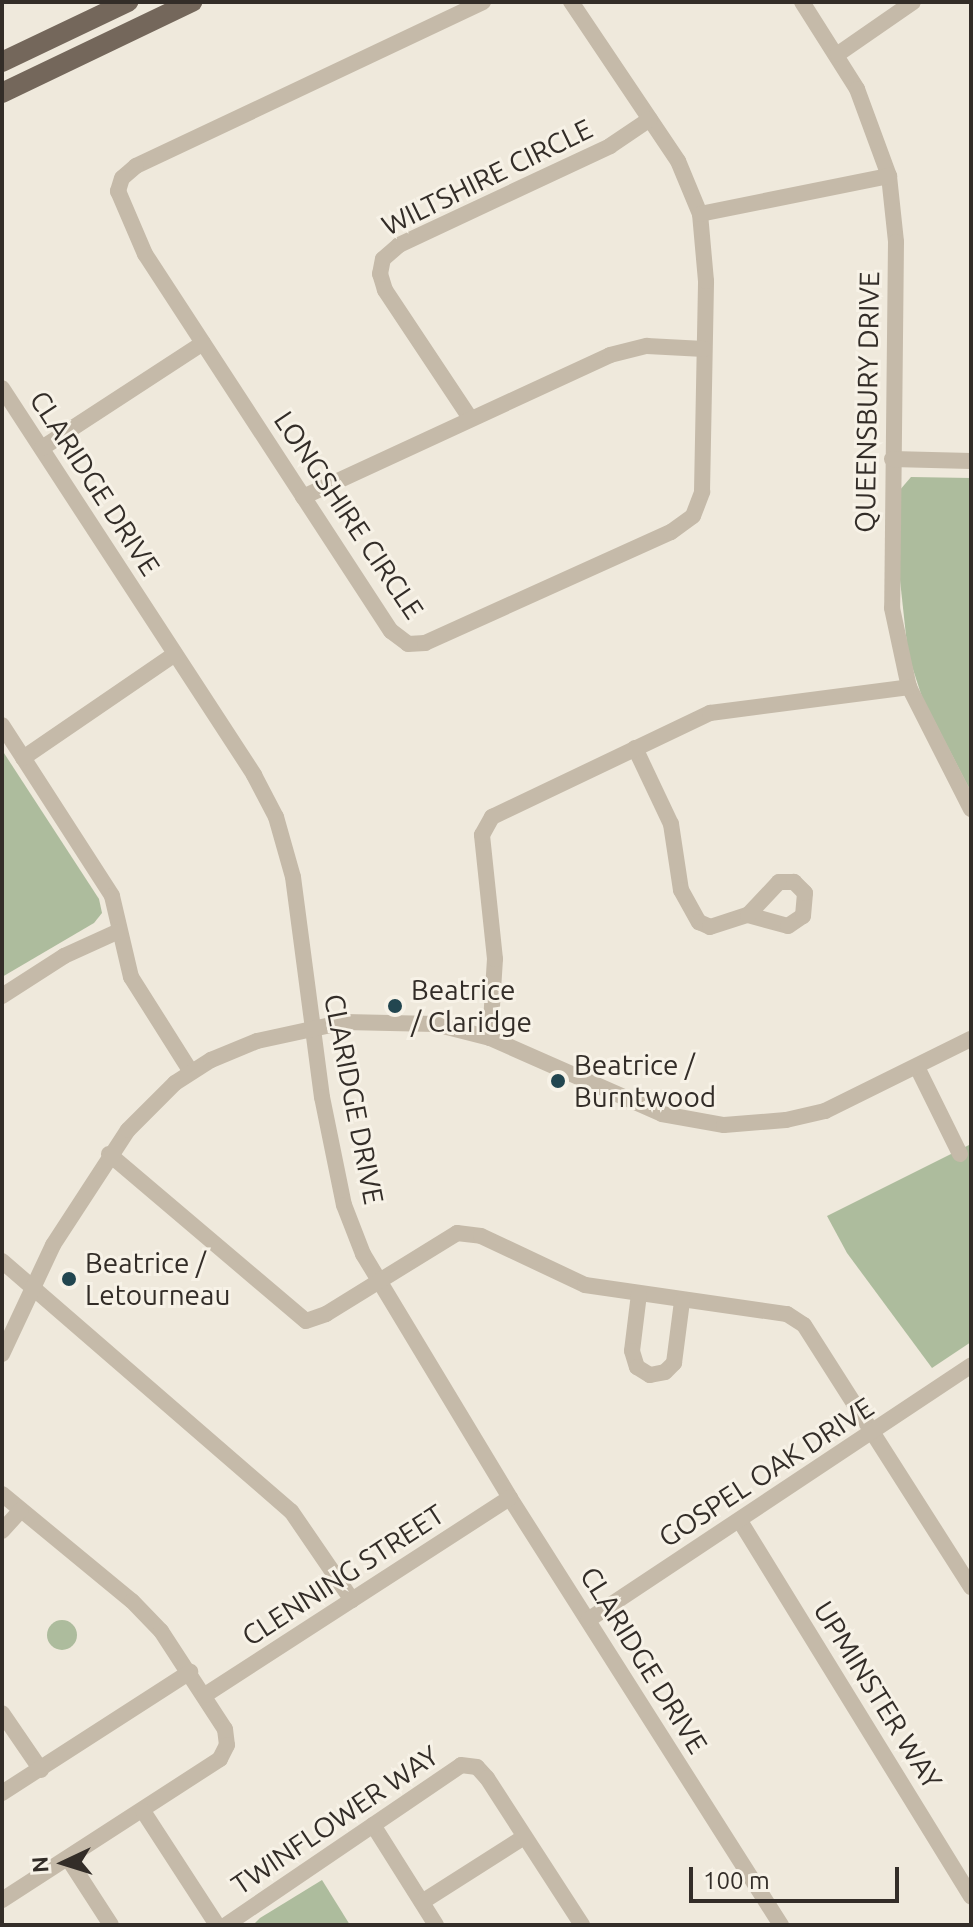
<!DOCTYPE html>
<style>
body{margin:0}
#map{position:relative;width:973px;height:1927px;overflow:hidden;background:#efe9dc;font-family:Ubuntu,sans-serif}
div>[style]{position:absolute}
.green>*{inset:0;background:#adbc9d}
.round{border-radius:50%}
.minor>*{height:16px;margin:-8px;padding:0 8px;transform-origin:8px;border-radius:8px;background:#c5baa9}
.major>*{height:20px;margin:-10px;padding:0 10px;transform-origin:10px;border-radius:10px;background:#74675b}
.dots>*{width:22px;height:22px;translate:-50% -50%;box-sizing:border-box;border:4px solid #f7f2e7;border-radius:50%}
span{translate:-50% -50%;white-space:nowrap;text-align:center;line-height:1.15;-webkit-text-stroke:6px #f7f2e7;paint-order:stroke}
.street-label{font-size:28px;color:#332d28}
.poi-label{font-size:28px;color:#332d28}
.left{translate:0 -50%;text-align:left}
.frame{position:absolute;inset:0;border:4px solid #332d28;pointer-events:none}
.north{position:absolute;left:24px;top:1823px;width:80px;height:80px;-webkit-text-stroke:6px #f7f2e7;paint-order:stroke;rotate:266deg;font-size:22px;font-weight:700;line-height:32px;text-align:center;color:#332d28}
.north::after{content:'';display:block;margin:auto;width:28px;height:36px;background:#332d28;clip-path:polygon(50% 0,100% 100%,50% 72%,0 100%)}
.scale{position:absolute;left:689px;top:1867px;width:210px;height:36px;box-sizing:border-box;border:4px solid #332d28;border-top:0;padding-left:10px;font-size:24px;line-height:28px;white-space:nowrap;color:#332d28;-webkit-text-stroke:6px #f7f2e7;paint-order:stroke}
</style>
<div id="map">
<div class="green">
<i style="clip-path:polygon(911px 477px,971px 478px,971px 792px,922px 697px,908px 654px,896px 543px,899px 491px)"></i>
<i style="clip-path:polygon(2px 750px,99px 899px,102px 913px,94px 923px,2px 977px)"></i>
<i style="clip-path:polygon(971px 1144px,971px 1342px,932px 1368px,847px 1253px,827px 1216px)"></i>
<i class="round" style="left:47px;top:1620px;width:30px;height:30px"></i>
<i style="clip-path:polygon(322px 1880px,350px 1925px,253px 1925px,260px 1918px)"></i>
</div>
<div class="minor">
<i style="left:483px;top:2px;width:384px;rotate:154.7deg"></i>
<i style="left:136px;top:166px;width:18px;rotate:139deg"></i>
<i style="left:122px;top:178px;width:14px;rotate:107deg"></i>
<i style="left:118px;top:191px;width:69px;rotate:66.8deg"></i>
<i style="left:145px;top:254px;width:450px;rotate:56.9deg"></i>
<i style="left:391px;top:631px;width:21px;rotate:37deg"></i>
<i style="left:408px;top:644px;width:17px;rotate:-3deg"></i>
<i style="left:425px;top:643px;width:270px;rotate:-24.3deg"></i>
<i style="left:671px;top:532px;width:27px;rotate:-36deg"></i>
<i style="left:693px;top:516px;width:26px;rotate:-69deg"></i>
<i style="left:702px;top:492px;width:211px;rotate:-88.9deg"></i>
<i style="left:706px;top:281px;width:67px;rotate:-95.1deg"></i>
<i style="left:700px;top:214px;width:57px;rotate:-112.5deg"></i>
<i style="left:678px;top:161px;width:192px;rotate:-123.9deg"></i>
<i style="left:802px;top:2px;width:103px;rotate:57.7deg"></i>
<i style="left:857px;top:89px;width:93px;rotate:69.8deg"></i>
<i style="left:889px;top:176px;width:66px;rotate:83.9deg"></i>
<i style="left:896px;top:242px;width:366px;rotate:90.6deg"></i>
<i style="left:892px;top:608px;width:81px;rotate:77.9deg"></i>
<i style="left:909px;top:687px;width:137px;rotate:63.1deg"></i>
<i style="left:838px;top:54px;width:91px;rotate:-34.7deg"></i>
<i style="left:700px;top:214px;width:193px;rotate:-11.4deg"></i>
<i style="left:2px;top:388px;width:462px;rotate:56.9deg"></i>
<i style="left:254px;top:775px;width:47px;rotate:62.4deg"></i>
<i style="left:276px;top:817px;width:62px;rotate:74.2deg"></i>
<i style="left:293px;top:877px;width:222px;rotate:82.5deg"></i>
<i style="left:322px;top:1097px;width:110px;rotate:78.5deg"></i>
<i style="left:344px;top:1205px;width:53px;rotate:68.8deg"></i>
<i style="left:363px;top:1254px;width:285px;rotate:58.9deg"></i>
<i style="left:510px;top:1498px;width:506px;rotate:57.6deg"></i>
<i style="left:470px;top:418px;width:154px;rotate:-123.6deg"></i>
<i style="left:385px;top:290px;width:17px;rotate:-107deg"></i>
<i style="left:380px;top:274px;width:15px;rotate:-79deg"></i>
<i style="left:383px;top:259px;width:21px;rotate:-41deg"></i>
<i style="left:399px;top:245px;width:233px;rotate:-25.1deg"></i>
<i style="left:610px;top:146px;width:48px;rotate:-34deg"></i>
<i style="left:42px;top:448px;width:192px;rotate:-33.1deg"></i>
<i style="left:892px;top:459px;width:79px;rotate:1.5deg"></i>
<i style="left:303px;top:497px;width:338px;rotate:-24.8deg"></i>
<i style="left:610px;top:355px;width:38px;rotate:-14deg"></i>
<i style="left:647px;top:346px;width:57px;rotate:3deg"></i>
<i style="left:2px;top:725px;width:203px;rotate:57.2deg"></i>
<i style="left:112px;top:896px;width:83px;rotate:76.8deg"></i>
<i style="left:131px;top:977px;width:112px;rotate:57.7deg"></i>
<i style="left:635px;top:748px;width:84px;rotate:64.7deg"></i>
<i style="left:671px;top:824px;width:67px;rotate:81.4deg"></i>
<i style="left:681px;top:890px;width:37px;rotate:61deg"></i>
<i style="left:699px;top:922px;width:12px;rotate:24deg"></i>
<i style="left:710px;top:927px;width:40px;rotate:-18deg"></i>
<i style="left:748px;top:915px;width:41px;rotate:15.4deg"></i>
<i style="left:788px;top:926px;width:18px;rotate:-34deg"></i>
<i style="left:803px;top:916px;width:23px;rotate:-85deg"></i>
<i style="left:805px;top:893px;width:16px;rotate:-135deg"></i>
<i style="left:794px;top:882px;width:15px;rotate:180deg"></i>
<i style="left:779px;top:882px;width:45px;rotate:133.2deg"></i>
<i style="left:23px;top:758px;width:184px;rotate:-34.4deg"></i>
<i style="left:2px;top:996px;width:74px;rotate:-32.8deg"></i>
<i style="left:64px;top:956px;width:58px;rotate:-24.4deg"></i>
<i style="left:490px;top:1038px;width:79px;rotate:-86.4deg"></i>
<i style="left:495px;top:959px;width:125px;rotate:-96deg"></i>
<i style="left:482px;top:835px;width:21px;rotate:-61deg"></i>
<i style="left:492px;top:817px;width:242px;rotate:-25.5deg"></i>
<i style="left:710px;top:713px;width:201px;rotate:-7.4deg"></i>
<i style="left:917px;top:1067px;width:97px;rotate:63.7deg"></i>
<i style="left:109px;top:1154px;width:258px;rotate:40.3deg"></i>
<i style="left:306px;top:1321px;width:21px;rotate:-19deg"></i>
<i style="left:326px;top:1314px;width:154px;rotate:-31.7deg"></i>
<i style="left:457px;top:1233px;width:24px;rotate:7deg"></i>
<i style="left:481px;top:1236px;width:115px;rotate:25.2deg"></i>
<i style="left:585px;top:1285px;width:204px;rotate:8.2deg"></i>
<i style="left:787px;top:1314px;width:20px;rotate:33deg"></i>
<i style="left:804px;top:1325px;width:311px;rotate:57.5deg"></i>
<i style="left:2px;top:1261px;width:382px;rotate:40.9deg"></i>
<i style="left:291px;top:1511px;width:108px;rotate:55.6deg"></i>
<i style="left:639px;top:1294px;width:57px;rotate:97deg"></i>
<i style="left:632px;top:1351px;width:17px;rotate:73deg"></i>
<i style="left:637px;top:1367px;width:15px;rotate:32deg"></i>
<i style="left:650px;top:1375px;width:15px;rotate:-11deg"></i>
<i style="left:665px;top:1372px;width:13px;rotate:-45deg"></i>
<i style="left:674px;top:1363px;width:63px;rotate:-82.6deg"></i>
<i style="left:2px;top:1354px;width:120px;rotate:-64.9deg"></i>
<i style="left:53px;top:1245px;width:137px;rotate:-56.9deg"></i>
<i style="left:128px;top:1130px;width:66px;rotate:-45deg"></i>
<i style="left:175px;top:1083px;width:43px;rotate:-32.6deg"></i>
<i style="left:211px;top:1060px;width:50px;rotate:-22.4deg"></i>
<i style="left:257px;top:1041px;width:90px;rotate:-12.2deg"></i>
<i style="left:345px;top:1022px;width:90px;rotate:1.3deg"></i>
<i style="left:435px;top:1024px;width:57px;rotate:14.3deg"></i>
<i style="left:490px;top:1038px;width:188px;rotate:23.8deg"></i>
<i style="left:662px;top:1114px;width:63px;rotate:10.1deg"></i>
<i style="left:724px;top:1125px;width:62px;rotate:-4.6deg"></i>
<i style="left:786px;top:1120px;width:40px;rotate:-13deg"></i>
<i style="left:825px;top:1111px;width:163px;rotate:-26.3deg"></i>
<i style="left:2px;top:1494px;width:168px;rotate:39.5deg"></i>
<i style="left:132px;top:1601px;width:42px;rotate:46deg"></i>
<i style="left:161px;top:1631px;width:117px;rotate:56.9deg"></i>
<i style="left:225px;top:1729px;width:16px;rotate:83deg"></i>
<i style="left:227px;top:1745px;width:16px;rotate:117deg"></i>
<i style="left:220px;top:1759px;width:260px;rotate:147.1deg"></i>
<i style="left:740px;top:1521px;width:441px;rotate:58.4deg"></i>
<i style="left:2px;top:1531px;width:28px;rotate:-48deg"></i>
<i style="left:588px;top:1620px;width:460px;rotate:-33.6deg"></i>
<i style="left:205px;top:1695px;width:363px;rotate:-32.9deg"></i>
<i style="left:2px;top:1713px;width:69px;rotate:55.6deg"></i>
<i style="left:2px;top:1793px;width:224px;rotate:-32.8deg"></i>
<i style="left:143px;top:1811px;width:136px;rotate:57deg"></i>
<i style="left:373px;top:1825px;width:118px;rotate:57.8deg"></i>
<i style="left:69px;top:1860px;width:77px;rotate:57.1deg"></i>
<i style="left:422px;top:1902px;width:121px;rotate:-32.5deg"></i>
<i style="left:226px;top:1925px;width:284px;rotate:-34.2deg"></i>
<i style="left:461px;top:1765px;width:16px;rotate:7deg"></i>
<i style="left:477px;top:1767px;width:15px;rotate:48deg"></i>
<i style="left:487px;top:1778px;width:175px;rotate:57.1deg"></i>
</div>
<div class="major">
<i style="left:2px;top:62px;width:140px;rotate:-25.5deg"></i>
<i style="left:2px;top:93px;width:211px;rotate:-25.6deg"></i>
</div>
<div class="dots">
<i style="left:395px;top:1006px;background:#224650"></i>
<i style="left:558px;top:1081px;background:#224650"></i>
<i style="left:69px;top:1279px;background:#224650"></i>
</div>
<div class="street-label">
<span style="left:487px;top:177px;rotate:-26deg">WILTSHIRE CIRCLE</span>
<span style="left:867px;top:402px;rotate:-89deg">QUEENSBURY DRIVE</span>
<span style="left:95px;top:483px;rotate:57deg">CLARIDGE DRIVE</span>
<span style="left:349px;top:515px;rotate:56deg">LONGSHIRE CIRCLE</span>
<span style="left:354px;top:1099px;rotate:79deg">CLARIDGE DRIVE</span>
<span style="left:766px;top:1472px;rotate:-33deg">GOSPEL OAK DRIVE</span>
<span style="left:343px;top:1575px;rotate:-33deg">CLENNING STREET</span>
<span style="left:644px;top:1660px;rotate:58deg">CLARIDGE DRIVE</span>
<span style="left:878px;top:1695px;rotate:58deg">UPMINSTER WAY</span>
<span style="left:335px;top:1820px;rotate:-34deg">TWINFLOWER WAY</span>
</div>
<div class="poi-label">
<span class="left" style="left:411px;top:1006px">Beatrice<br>/ Claridge</span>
<span class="left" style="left:574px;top:1081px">Beatrice /<br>Burntwood</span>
<span class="left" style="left:85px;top:1279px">Beatrice /<br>Letourneau</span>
</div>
<div class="frame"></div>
<div class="north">N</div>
<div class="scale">100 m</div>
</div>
